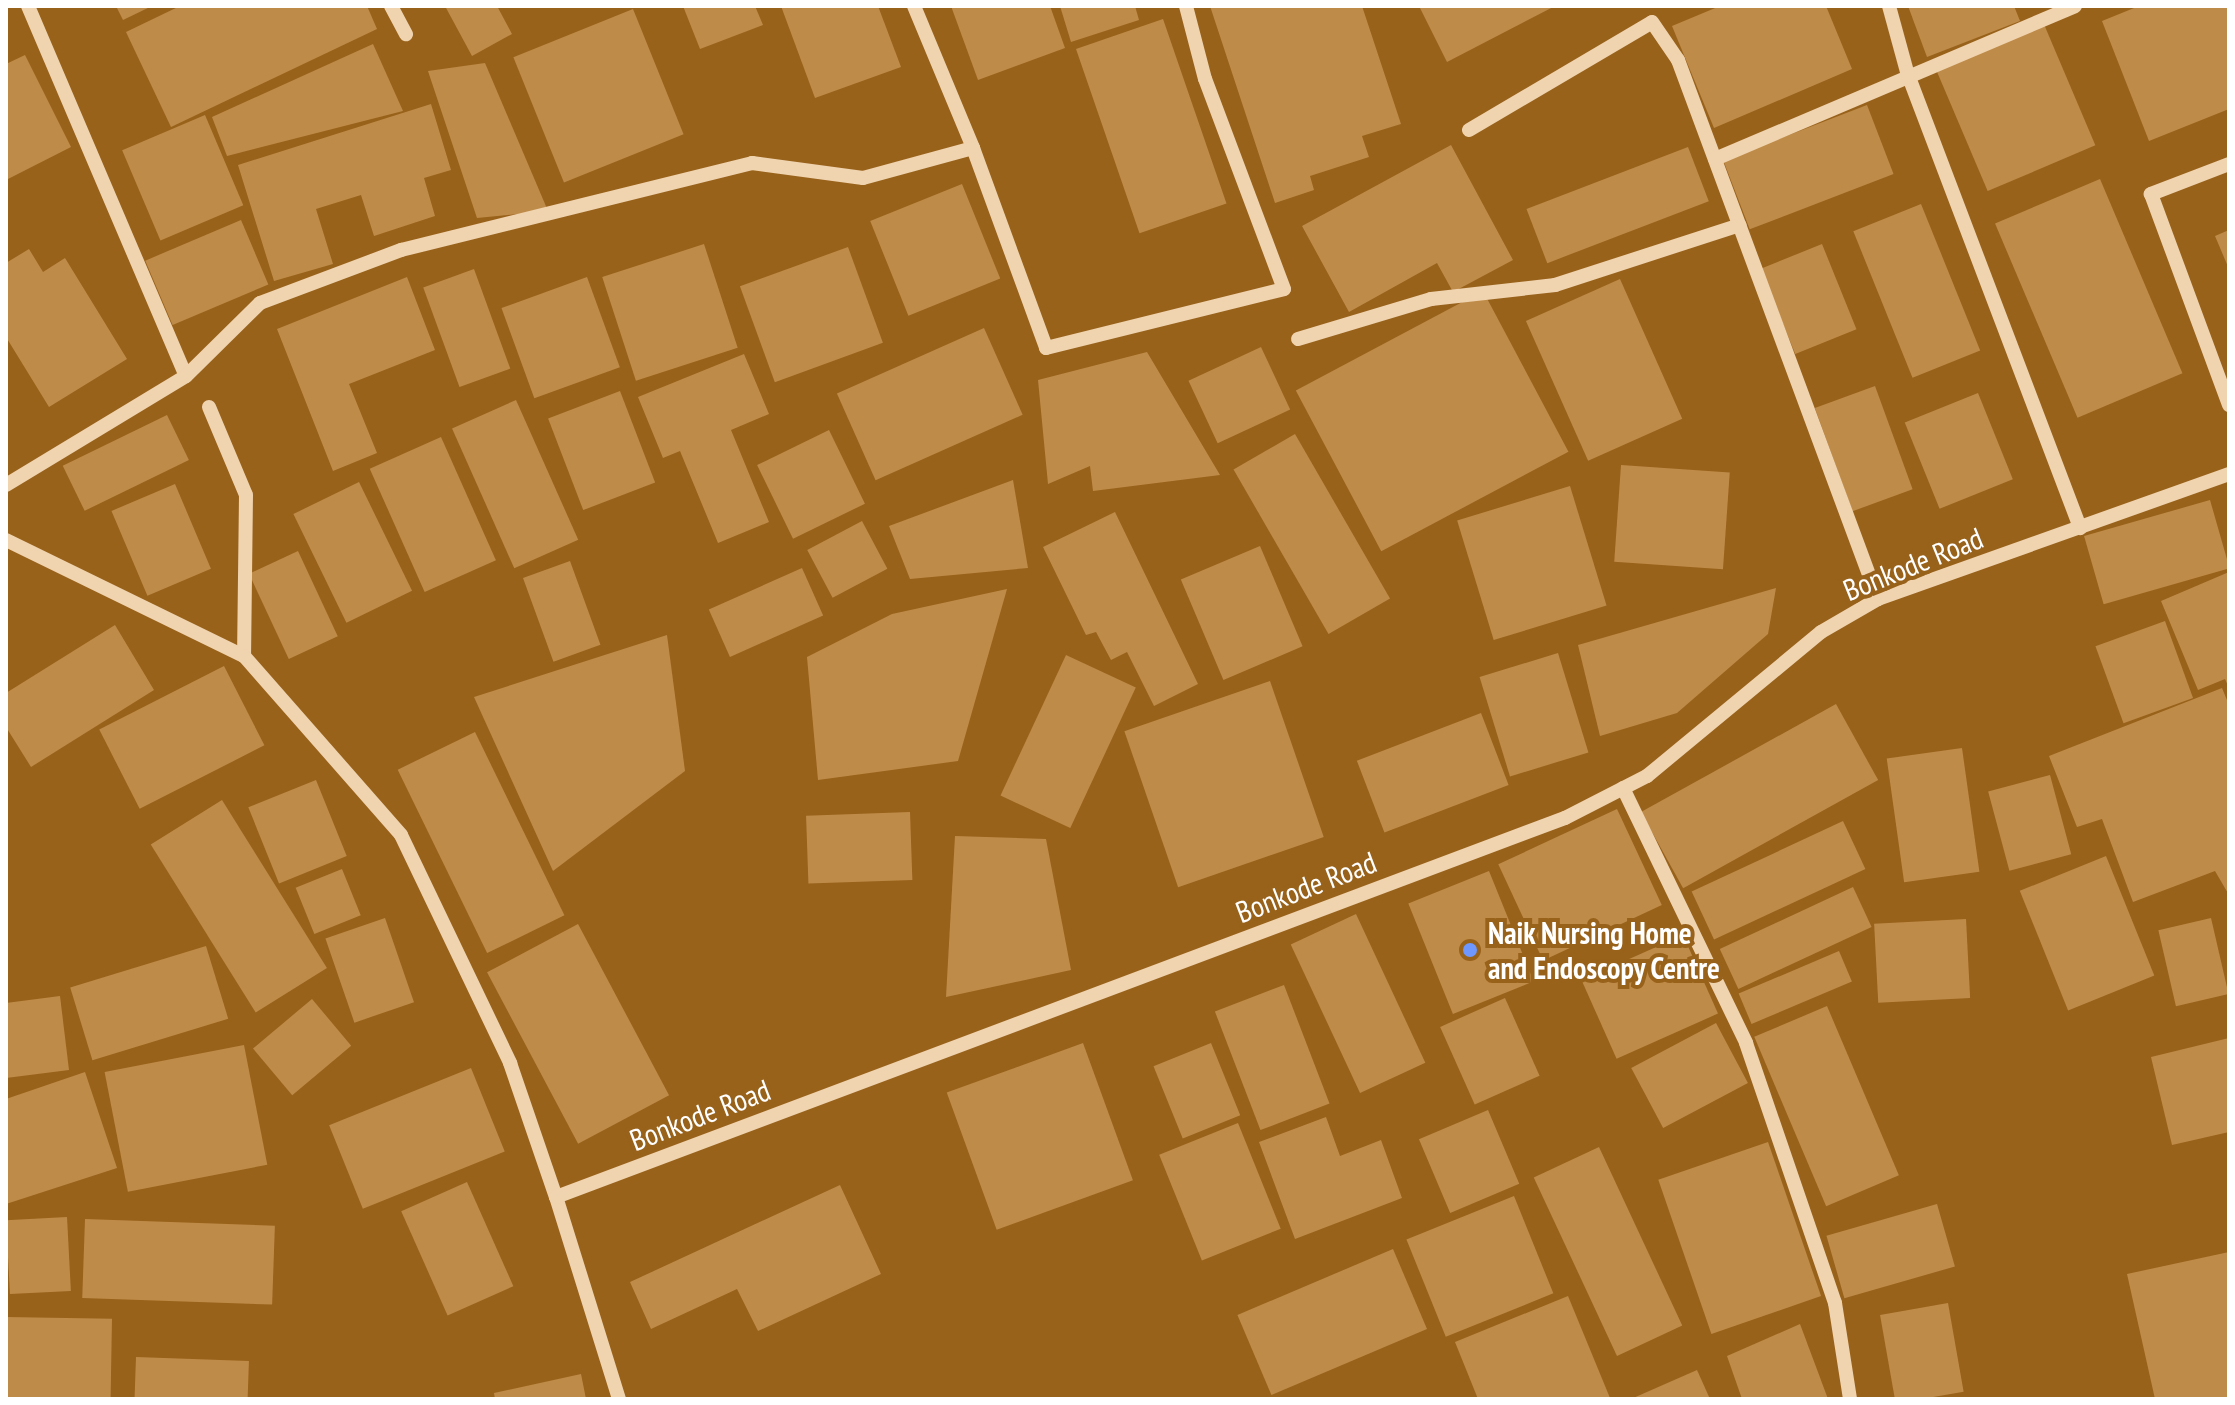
<!DOCTYPE html>
<style>
body{margin:0}
#map{position:relative;width:2235px;height:1405px;overflow:hidden;background:#98621b;font-family:"PT Sans Narrow",sans-serif}
div>[style]{position:absolute}
.building>*{inset:0;background:#bf8b48;transform-origin:0 0}
.minor>*{height:14px;margin:-7px;padding:0 7px;transform-origin:7px;border-radius:7px;background:#f0d3af}
.dots>*{width:22px;height:22px;translate:-50% -50%;box-sizing:border-box;border:4px solid #98621b;border-radius:50%}
span{translate:-50% -50%;white-space:nowrap;text-align:center;line-height:1.15;-webkit-text-stroke:8px #98621b;paint-order:stroke}
.street-label{font-size:30px;color:#fff}
.poi-label{font-size:30px;color:#fff;font-weight:700}
.left{translate:0 -50%;text-align:left}
.frame{position:absolute;inset:0;border:8px solid #fff;pointer-events:none}
</style>
<div id="map">
<div class="building">
<i style="clip-path:polygon(116px 6px,152px 6px,123px 20px)"></i>
<i style="clip-path:polygon(180px 6px,367px 6px,377px 29px,171px 127px,126px 32px)"></i>
<i style="clip-path:polygon(445px 6px,497px 6px,512px 34px,472px 56px)"></i>
<i style="clip-path:polygon(683px 6px,755px 6px,763px 25px,700px 49px)"></i>
<i style="clip-path:polygon(781px 6px,878px 6px,901px 67px,815px 98px)"></i>
<i style="clip-path:polygon(951px 6px,1050px 6px,1065px 48px,978px 80px)"></i>
<i style="clip-path:polygon(1060px 6px,1135px 6px,1139px 20px,1071px 42px)"></i>
<i style="clip-path:polygon(1210px 6px,1362px 6px,1401px 124px,1362px 136px,1369px 157px,1310px 176px,1314px 190px,1275px 203px)"></i>
<i style="clip-path:polygon(1419px 6px,1555px 6px,1447px 62px)"></i>
<i style="clip-path:polygon(1720px 6px,1826px 6px,1852px 69px,1714px 128px,1672px 26px)"></i>
<i style="clip-path:polygon(1908px 6px,2014px 6px,2020px 21px,1927px 57px)"></i>
<i style="clip-path:polygon(2139px 6px,2229px 6px,2229px 109px,2149px 141px,2102px 21px)"></i>
<i style="left:633px;top:9px;width:135px;height:129px;rotate:68deg"></i>
<i style="left:1163px;top:19px;width:195px;height:92px;rotate:71deg"></i>
<i style="left:2043px;top:22px;width:134px;height:117px;rotate:67deg"></i>
<i style="clip-path:polygon(373px 44px,403px 111px,227px 156px,212px 117px)"></i>
<i style="clip-path:polygon(25px 55px,71px 147px,6px 180px,6px 64px)"></i>
<i style="clip-path:polygon(485px 63px,548px 211px,477px 218px,428px 71px)"></i>
<i style="clip-path:polygon(431px 104px,451px 170px,424px 178px,435px 216px,374px 236px,361px 195px,316px 209px,333px 264px,274px 281px,238px 165px)"></i>
<i style="left:1867px;top:105px;width:74px;height:154px;rotate:69deg"></i>
<i style="left:205px;top:115px;width:98px;height:90px;rotate:67deg"></i>
<i style="clip-path:polygon(1451px 145px,1513px 260px,1453px 292px,1437px 263px,1349px 312px,1302px 226px)"></i>
<i style="left:1688px;top:147px;width:58px;height:173px;rotate:69deg"></i>
<i style="left:2100px;top:179px;width:211px;height:114px;rotate:67deg"></i>
<i style="left:962px;top:184px;width:102px;height:99px;rotate:68deg"></i>
<i style="left:1921px;top:204px;width:158px;height:73px;rotate:68deg"></i>
<i style="left:241px;top:220px;width:70px;height:104px;rotate:67deg"></i>
<i style="clip-path:polygon(2229px 230px,2229px 269px,2215px 236px)"></i>
<i style="left:704px;top:244px;width:109px;height:107px;rotate:72deg"></i>
<i style="left:1822px;top:244px;width:92px;height:66px;rotate:68deg"></i>
<i style="left:848px;top:247px;width:102px;height:115px;rotate:70deg"></i>
<i style="clip-path:polygon(29px 249px,43px 272px,65px 258px,127px 359px,49px 407px,6px 337px,6px 263px)"></i>
<i style="left:474px;top:269px;width:106px;height:54px;rotate:70deg"></i>
<i style="clip-path:polygon(407px 277px,435px 350px,349px 384px,377px 453px,333px 471px,277px 329px)"></i>
<i style="left:587px;top:277px;width:96px;height:91px;rotate:70deg"></i>
<i style="left:1620px;top:279px;width:153px;height:103px;rotate:66deg"></i>
<i style="left:1483px;top:291px;width:182px;height:212px;rotate:62deg"></i>
<i style="left:984px;top:328px;width:95px;height:161px;rotate:66deg"></i>
<i style="left:1261px;top:347px;width:69px;height:80px;rotate:65deg"></i>
<i style="clip-path:polygon(1147px 352px,1220px 475px,1093px 491px,1090px 466px,1048px 484px,1038px 380px)"></i>
<i style="clip-path:polygon(744px 354px,769px 414px,731px 430px,769px 522px,718px 543px,680px 451px,663px 458px,638px 397px)"></i>
<i style="left:1875px;top:386px;width:110px;height:64px;rotate:70deg"></i>
<i style="left:620px;top:391px;width:98px;height:77px;rotate:69deg"></i>
<i style="left:1978px;top:393px;width:93px;height:79px;rotate:68deg"></i>
<i style="left:516px;top:400px;width:153px;height:70px;rotate:66deg"></i>
<i style="left:167px;top:415px;width:50px;height:116px;rotate:64deg"></i>
<i style="left:829px;top:430px;width:82px;height:80px;rotate:64deg"></i>
<i style="left:1295px;top:434px;width:190px;height:71px;rotate:60deg"></i>
<i style="left:441px;top:437px;width:135px;height:78px;rotate:66deg"></i>
<i style="left:1621px;top:465px;width:109px;height:97px;rotate:4deg"></i>
<i style="clip-path:polygon(1013px 480px,1028px 568px,910px 579px,889px 526px)"></i>
<i style="left:359px;top:482px;width:121px;height:73px;rotate:64deg"></i>
<i style="left:175px;top:484px;width:92px;height:69px;rotate:67deg"></i>
<i style="left:1570px;top:486px;width:125px;height:118px;rotate:73deg"></i>
<i style="left:2210px;top:500px;width:71px;height:131px;rotate:74deg"></i>
<i style="clip-path:polygon(1115px 512px,1198px 684px,1154px 706px,1127px 652px,1111px 660px,1096px 632px,1086px 635px,1043px 547px)"></i>
<i style="left:862px;top:521px;width:54px;height:62px;rotate:62deg"></i>
<i style="left:1260px;top:546px;width:109px;height:86px;rotate:67deg"></i>
<i style="left:298px;top:551px;width:94px;height:54px;rotate:65deg"></i>
<i style="left:570px;top:561px;width:89px;height:50px;rotate:70deg"></i>
<i style="left:802px;top:568px;width:52px;height:102px;rotate:66deg"></i>
<i style="clip-path:polygon(2229px 572px,2229px 688px,2225px 679px,2198px 690px,2161px 601px)"></i>
<i style="clip-path:polygon(1776px 588px,1768px 634px,1677px 713px,1600px 736px,1578px 645px)"></i>
<i style="clip-path:polygon(1007px 589px,958px 761px,818px 780px,807px 657px,892px 614px)"></i>
<i style="left:2165px;top:621px;width:82px;height:74px;rotate:70deg"></i>
<i style="clip-path:polygon(115px 625px,154px 690px,31px 767px,6px 727px,6px 693px)"></i>
<i style="clip-path:polygon(667px 635px,685px 771px,553px 871px,474px 697px)"></i>
<i style="left:1558px;top:653px;width:104px;height:82px;rotate:73deg"></i>
<i style="left:1066px;top:655px;width:77px;height:155px;rotate:25deg"></i>
<i style="left:224px;top:666px;width:89px;height:140px;rotate:63deg"></i>
<i style="left:1270px;top:681px;width:165px;height:154px;rotate:71deg"></i>
<i style="clip-path:polygon(2222px 688px,2229px 705px,2229px 895px,2215px 871px,2133px 902px,2102px 819px,2077px 827px,2049px 756px)"></i>
<i style="left:1836px;top:704px;width:87px;height:223px;rotate:61deg"></i>
<i style="left:1481px;top:713px;width:77px;height:133px;rotate:69deg"></i>
<i style="left:475px;top:732px;width:204px;height:86px;rotate:64deg"></i>
<i style="left:1962px;top:748px;width:125px;height:76px;rotate:82deg"></i>
<i style="left:2050px;top:775px;width:82px;height:64px;rotate:75deg"></i>
<i style="left:316px;top:780px;width:82px;height:73px;rotate:68deg"></i>
<i style="left:222px;top:800px;width:198px;height:84px;rotate:58deg"></i>
<i style="left:1617px;top:809px;width:106px;height:131px;rotate:65deg"></i>
<i style="left:910px;top:812px;width:68px;height:104px;rotate:88deg"></i>
<i style="left:1843px;top:821px;width:53px;height:167px;rotate:65deg"></i>
<i style="clip-path:polygon(955px 836px,1046px 839px,1071px 970px,946px 997px)"></i>
<i style="left:2106px;top:856px;width:129px;height:93px;rotate:68deg"></i>
<i style="left:342px;top:869px;width:50px;height:50px;rotate:68deg"></i>
<i style="left:1489px;top:871px;width:119px;height:87px;rotate:68deg"></i>
<i style="left:1853px;top:887px;width:44px;height:147px;rotate:65deg"></i>
<i style="left:1356px;top:914px;width:164px;height:72px;rotate:65deg"></i>
<i style="left:385px;top:918px;width:89px;height:63px;rotate:71deg"></i>
<i style="left:2211px;top:918px;width:78px;height:54px;rotate:77deg"></i>
<i style="left:1966px;top:919px;width:79px;height:92px;rotate:87deg"></i>
<i style="left:578px;top:924px;width:194px;height:103px;rotate:62deg"></i>
<i style="left:1683px;top:935px;width:86px;height:111px;rotate:66deg"></i>
<i style="left:206px;top:946px;width:76px;height:142px;rotate:73deg"></i>
<i style="left:1839px;top:951px;width:33px;height:109px;rotate:67deg"></i>
<i style="left:1284px;top:985px;width:127px;height:74px;rotate:69deg"></i>
<i style="clip-path:polygon(60px 996px,69px 1070px,6px 1078px,6px 1003px)"></i>
<i style="left:1505px;top:998px;width:85px;height:71px;rotate:66deg"></i>
<i style="left:312px;top:999px;width:61px;height:77px;rotate:50deg"></i>
<i style="left:1827px;top:1006px;width:184px;height:79px;rotate:67deg"></i>
<i style="left:1716px;top:1023px;width:68px;height:96px;rotate:62deg"></i>
<i style="clip-path:polygon(2229px 1038px,2229px 1132px,2172px 1145px,2151px 1057px)"></i>
<i style="left:1083px;top:1043px;width:146px;height:145px;rotate:70deg"></i>
<i style="left:1211px;top:1043px;width:78px;height:62px;rotate:68deg"></i>
<i style="left:244px;top:1045px;width:122px;height:142px;rotate:79deg"></i>
<i style="left:471px;top:1068px;width:90px;height:153px;rotate:68deg"></i>
<i style="clip-path:polygon(85px 1072px,117px 1168px,6px 1204px,6px 1099px)"></i>
<i style="left:1488px;top:1110px;width:80px;height:75px;rotate:67deg"></i>
<i style="clip-path:polygon(1326px 1117px,1340px 1156px,1381px 1140px,1402px 1198px,1295px 1239px,1259px 1142px)"></i>
<i style="left:1238px;top:1123px;width:114px;height:85px;rotate:68deg"></i>
<i style="left:1768px;top:1142px;width:163px;height:116px;rotate:71deg"></i>
<i style="left:1599px;top:1147px;width:197px;height:72px;rotate:65deg"></i>
<i style="left:467px;top:1182px;width:114px;height:72px;rotate:66deg"></i>
<i style="clip-path:polygon(840px 1185px,881px 1274px,758px 1331px,737px 1289px,651px 1329px,630px 1282px)"></i>
<i style="left:1514px;top:1196px;width:105px;height:116px;rotate:68deg"></i>
<i style="left:1937px;top:1204px;width:65px;height:115px;rotate:74deg"></i>
<i style="left:67px;top:1217px;width:74px;height:61px;rotate:87deg"></i>
<i style="left:85px;top:1219px;width:190px;height:79px;rotate:2deg"></i>
<i style="left:1393px;top:1249px;width:87px;height:169px;rotate:67deg"></i>
<i style="clip-path:polygon(2229px 1252px,2229px 1399px,2155px 1399px,2127px 1274px)"></i>
<i style="clip-path:polygon(1568px 1296px,1610px 1398px,1478px 1399px,1455px 1342px)"></i>
<i style="left:1948px;top:1303px;width:90px;height:69px;rotate:80deg"></i>
<i style="left:6px;top:1317px;width:106px;height:82px;rotate:1deg"></i>
<i style="clip-path:polygon(1800px 1324px,1828px 1399px,1742px 1399px,1727px 1356px)"></i>
<i style="left:136px;top:1357px;width:113px;height:42px;rotate:2deg"></i>
<i style="clip-path:polygon(1697px 1370px,1710px 1399px,1631px 1399px)"></i>
<i style="clip-path:polygon(581px 1374px,586px 1399px,495px 1399px,494px 1393px)"></i>
</div>
<div class="minor">
<i style="left:28px;top:6px;width:402px;rotate:66.9deg"></i>
<i style="left:391px;top:6px;width:32px;rotate:62deg"></i>
<i style="left:914px;top:6px;width:154px;rotate:67.4deg"></i>
<i style="left:1889px;top:6px;width:68px;rotate:74.7deg"></i>
<i style="left:1907px;top:72px;width:488px;rotate:69.2deg"></i>
<i style="left:1469px;top:130px;width:212px;rotate:-30.5deg"></i>
<i style="left:1652px;top:22px;width:46px;rotate:55.6deg"></i>
<i style="left:1678px;top:60px;width:575px;rotate:69.64deg"></i>
<i style="left:1715px;top:159px;width:391px;rotate:-23deg"></i>
<i style="left:2229px;top:164px;width:84px;rotate:159deg"></i>
<i style="left:2151px;top:194px;width:225px;rotate:69.7deg"></i>
<i style="left:1298px;top:339px;width:139px;rotate:-16.7deg"></i>
<i style="left:1431px;top:299px;width:125px;rotate:-6.4deg"></i>
<i style="left:1555px;top:285px;width:194px;rotate:-18deg"></i>
<i style="left:209px;top:407px;width:95px;rotate:67.2deg"></i>
<i style="left:246px;top:495px;width:161px;rotate:90.7deg"></i>
<i style="left:6px;top:485px;width:210px;rotate:-31.2deg"></i>
<i style="left:186px;top:376px;width:104px;rotate:-44.6deg"></i>
<i style="left:260px;top:303px;width:151px;rotate:-20.6deg"></i>
<i style="left:401px;top:250px;width:362px;rotate:-13.9deg"></i>
<i style="left:752px;top:163px;width:112px;rotate:7.7deg"></i>
<i style="left:863px;top:178px;width:114px;rotate:-15.3deg"></i>
<i style="left:973px;top:148px;width:213px;rotate:69.9deg"></i>
<i style="left:1046px;top:348px;width:245px;rotate:-13.9deg"></i>
<i style="left:1284px;top:289px;width:224px;rotate:-110.6deg"></i>
<i style="left:1205px;top:79px;width:75px;rotate:-104.6deg"></i>
<i style="left:6px;top:540px;width:265px;rotate:26deg"></i>
<i style="left:244px;top:656px;width:238px;rotate:48.7deg"></i>
<i style="left:401px;top:835px;width:253px;rotate:64.4deg"></i>
<i style="left:510px;top:1063px;width:142px;rotate:71.1deg"></i>
<i style="left:1623px;top:788px;width:283px;rotate:64.2deg"></i>
<i style="left:1746px;top:1043px;width:275px;rotate:71.1deg"></i>
<i style="left:1835px;top:1303px;width:97px;rotate:81.1deg"></i>
<i style="left:619px;top:1399px;width:212px;rotate:-107.3deg"></i>
<i style="left:556px;top:1197px;width:1078px;rotate:-20.59deg"></i>
<i style="left:1565px;top:818px;width:92px;rotate:-27.1deg"></i>
<i style="left:1647px;top:776px;width:226px;rotate:-39.6deg"></i>
<i style="left:1821px;top:632px;width:66px;rotate:-30.1deg"></i>
<i style="left:1878px;top:599px;width:373px;rotate:-19.6deg"></i>
</div>
<div class="dots">
<i style="left:1470px;top:950px;background:#6e97ff"></i>
</div>
<div class="street-label">
<span style="left:1913px;top:564px;rotate:-22deg">Bonkode Road</span>
<span style="left:1306px;top:887px;rotate:-21deg">Bonkode Road</span>
<span style="left:700px;top:1115px;rotate:-21deg">Bonkode Road</span>
</div>
<div class="poi-label">
<span class="left" style="left:1488px;top:950px">Naik Nursing Home<br>and Endoscopy Centre</span>
</div>
<div class="frame"></div>
</div>
